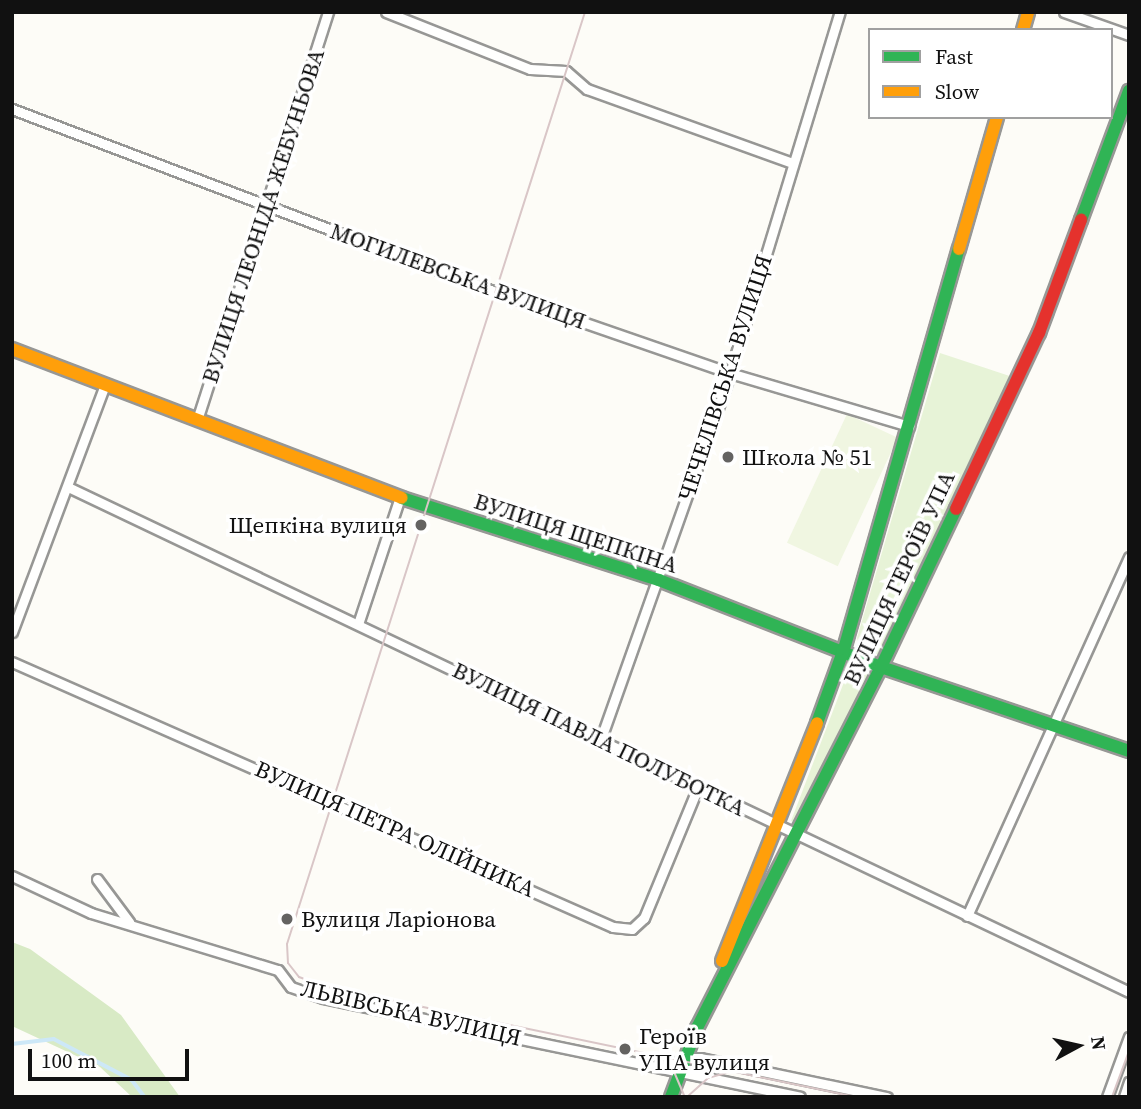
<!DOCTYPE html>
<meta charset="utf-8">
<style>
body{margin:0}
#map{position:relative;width:1141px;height:1109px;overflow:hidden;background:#fdfcf7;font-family:"Source Serif 4",serif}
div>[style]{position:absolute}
.green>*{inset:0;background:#e7f3d7}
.forest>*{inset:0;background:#d8eac5}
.pitch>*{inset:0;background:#f0f6e1;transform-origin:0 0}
.stream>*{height:3.5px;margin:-1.75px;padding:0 1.75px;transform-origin:1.75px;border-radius:1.75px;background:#cde8f7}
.roads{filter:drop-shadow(2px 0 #979795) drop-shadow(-2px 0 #979795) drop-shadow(0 2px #979795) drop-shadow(0 -2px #979795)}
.street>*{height:9px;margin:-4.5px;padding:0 4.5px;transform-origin:4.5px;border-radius:4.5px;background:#fffffe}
.fast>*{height:12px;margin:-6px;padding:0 6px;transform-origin:6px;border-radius:6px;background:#30b455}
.slow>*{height:12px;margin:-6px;padding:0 6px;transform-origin:6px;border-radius:6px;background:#ff9f0a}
.jam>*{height:12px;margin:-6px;padding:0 6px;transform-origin:6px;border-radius:6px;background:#e5322d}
.tram>*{height:2px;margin:-1px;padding:0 1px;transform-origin:1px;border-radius:1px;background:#d9c6c7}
.dots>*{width:19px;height:19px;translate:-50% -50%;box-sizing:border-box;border:4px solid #fff;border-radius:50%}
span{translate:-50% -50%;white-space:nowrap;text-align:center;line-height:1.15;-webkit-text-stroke:7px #fff;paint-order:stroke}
.street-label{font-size:23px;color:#111}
.poi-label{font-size:23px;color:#111}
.left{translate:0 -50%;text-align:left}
.right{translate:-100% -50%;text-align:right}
.frame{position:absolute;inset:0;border:14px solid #111;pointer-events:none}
.legend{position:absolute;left:868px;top:28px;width:245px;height:91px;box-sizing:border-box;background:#fff;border:2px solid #a0a0a0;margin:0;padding:9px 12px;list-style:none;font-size:21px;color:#111}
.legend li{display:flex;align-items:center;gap:14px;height:35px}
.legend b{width:35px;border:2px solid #a0a0a0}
.north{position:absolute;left:1043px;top:1011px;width:70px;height:70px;-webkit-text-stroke:5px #fff;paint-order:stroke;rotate:82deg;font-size:19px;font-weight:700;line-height:28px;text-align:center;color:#111}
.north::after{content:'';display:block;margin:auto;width:24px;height:32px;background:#111;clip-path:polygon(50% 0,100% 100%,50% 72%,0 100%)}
.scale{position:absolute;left:28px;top:1049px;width:161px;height:32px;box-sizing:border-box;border:4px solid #111;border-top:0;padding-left:9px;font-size:21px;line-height:24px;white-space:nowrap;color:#111;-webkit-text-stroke:5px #fff;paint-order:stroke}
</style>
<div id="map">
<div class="green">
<i style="clip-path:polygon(940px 353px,1022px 380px,879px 655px,859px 646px,857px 638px)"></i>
<i style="clip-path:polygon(852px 661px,872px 670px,796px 822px,791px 821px)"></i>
</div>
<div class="forest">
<i style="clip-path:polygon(12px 942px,30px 949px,121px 1015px,180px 1097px,132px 1097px,100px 1067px,12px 1026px)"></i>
</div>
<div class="pitch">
<i style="left:847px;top:414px;width:56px;height:142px;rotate:25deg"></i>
</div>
<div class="stream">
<i style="left:12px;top:1044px;width:42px;rotate:-6.8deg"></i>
<i style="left:54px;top:1039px;width:88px;rotate:27.7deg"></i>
<i style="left:132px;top:1080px;width:21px;rotate:53deg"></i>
</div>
<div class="roads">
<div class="street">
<i style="left:386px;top:12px;width:155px;rotate:21.6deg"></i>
<i style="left:530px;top:69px;width:36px;rotate:3deg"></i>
<i style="left:566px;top:71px;width:28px;rotate:41deg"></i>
<i style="left:587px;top:89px;width:219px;rotate:19.8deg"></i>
<i style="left:1064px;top:12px;width:69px;rotate:19.5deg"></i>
<i style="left:12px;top:109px;width:511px;rotate:20.74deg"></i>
<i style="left:490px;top:290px;width:254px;rotate:19.1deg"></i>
<i style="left:730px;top:373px;width:187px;rotate:16.5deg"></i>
<i style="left:197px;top:420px;width:429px;rotate:-72.2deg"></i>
<i style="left:68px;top:487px;width:1175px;rotate:25.45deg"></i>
<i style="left:358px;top:624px;width:134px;rotate:-71.7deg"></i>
<i style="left:12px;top:632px;width:265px;rotate:-69.4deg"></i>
<i style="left:12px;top:662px;width:657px;rotate:23.79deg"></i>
<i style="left:613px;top:927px;width:19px;rotate:6deg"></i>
<i style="left:632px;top:929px;width:16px;rotate:-43deg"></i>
<i style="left:644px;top:918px;width:142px;rotate:-67.6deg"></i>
<i style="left:600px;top:741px;width:390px;rotate:-70.5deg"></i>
<i style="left:730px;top:373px;width:377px;rotate:-73.1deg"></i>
<i style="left:12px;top:876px;width:87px;rotate:25.1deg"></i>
<i style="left:91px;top:913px;width:195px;rotate:17deg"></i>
<i style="left:278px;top:970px;width:21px;rotate:53deg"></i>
<i style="left:291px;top:987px;width:34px;rotate:19deg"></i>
<i style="left:323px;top:998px;width:487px;rotate:11.7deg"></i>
<i style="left:97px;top:879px;width:54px;rotate:53.3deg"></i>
<i style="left:967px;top:916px;width:394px;rotate:-65.7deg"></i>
<i style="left:664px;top:1067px;width:24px;rotate:-22deg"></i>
<i style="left:686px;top:1058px;width:14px"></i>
<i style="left:700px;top:1058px;width:191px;rotate:11.8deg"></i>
<i style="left:1107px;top:1097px;width:64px;rotate:-69.9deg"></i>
<i style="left:1124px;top:1097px;width:16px;rotate:-72deg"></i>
</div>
<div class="fast">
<i style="left:1081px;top:220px;width:138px;rotate:-69.6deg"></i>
<i style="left:402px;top:498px;width:270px;rotate:17.7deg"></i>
<i style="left:659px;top:580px;width:238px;rotate:21.4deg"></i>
<i style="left:881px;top:667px;width:262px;rotate:18.7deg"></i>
<i style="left:817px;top:723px;width:79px;rotate:-70deg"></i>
<i style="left:844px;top:649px;width:416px;rotate:-74deg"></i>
<i style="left:671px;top:1097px;width:74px;rotate:-69.4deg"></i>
<i style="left:697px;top:1028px;width:405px;rotate:-63deg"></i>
<i style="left:881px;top:667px;width:175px;rotate:-64.6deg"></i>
</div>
<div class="slow">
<i style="left:1023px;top:30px;width:19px;rotate:-74deg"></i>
<i style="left:959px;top:249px;width:137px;rotate:-73.9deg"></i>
<i style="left:12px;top:349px;width:417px;rotate:20.9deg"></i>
<i style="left:722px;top:961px;width:256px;rotate:-68.2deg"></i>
</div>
<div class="jam">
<i style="left:956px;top:509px;width:195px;rotate:-64.8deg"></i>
<i style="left:1039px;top:333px;width:121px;rotate:-69.6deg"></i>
</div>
</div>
<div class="tram">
<i style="left:585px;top:12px;width:978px;rotate:107.73deg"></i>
<i style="left:287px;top:944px;width:19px;rotate:87deg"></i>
<i style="left:288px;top:963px;width:18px;rotate:52deg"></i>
<i style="left:299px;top:977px;width:30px;rotate:20deg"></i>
<i style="left:327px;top:987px;width:540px;rotate:11.75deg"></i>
<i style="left:658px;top:1057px;width:24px;rotate:45deg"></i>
<i style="left:675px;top:1074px;width:25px;rotate:67deg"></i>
<i style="left:687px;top:1097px;width:28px;rotate:-42deg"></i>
<i style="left:708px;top:1078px;width:22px;rotate:-16deg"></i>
<i style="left:1112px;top:1097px;width:49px;rotate:-69.7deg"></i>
</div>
<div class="dots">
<i style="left:728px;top:457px;background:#646362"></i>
<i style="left:421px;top:525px;background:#646362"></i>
<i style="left:287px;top:919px;background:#646362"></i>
<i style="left:625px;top:1049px;background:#646362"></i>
</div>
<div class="street-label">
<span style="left:263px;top:216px;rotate:-72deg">ВУЛИЦЯ ЛЕОНІДА ЖЕБУНЬОВА</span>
<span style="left:458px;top:276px;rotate:20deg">МОГИЛЕВСЬКА ВУЛИЦЯ</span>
<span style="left:725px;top:378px;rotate:-72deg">ЧЕЧЕЛІВСЬКА ВУЛИЦЯ</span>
<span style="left:576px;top:533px;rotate:18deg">ВУЛИЦЯ ЩЕПКІНА</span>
<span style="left:899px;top:578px;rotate:-65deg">ВУЛИЦЯ ГЕРОЇВ УПА</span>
<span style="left:599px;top:739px;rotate:26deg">ВУЛИЦЯ ПАВЛА ПОЛУБОТКА</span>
<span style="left:395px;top:829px;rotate:24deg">ВУЛИЦЯ ПЕТРА ОЛІЙНИКА</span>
<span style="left:411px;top:1013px;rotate:13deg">ЛЬВІВСЬКА ВУЛИЦЯ</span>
</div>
<div class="poi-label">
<span class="left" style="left:742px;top:457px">Школа № 51</span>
<span class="right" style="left:407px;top:525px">Щепкіна вулиця</span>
<span class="left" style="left:301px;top:919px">Вулиця Ларіонова</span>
<span class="left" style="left:639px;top:1049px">Героїв<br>УПА вулиця</span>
</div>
<div class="frame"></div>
<ul class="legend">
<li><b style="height:9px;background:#30b455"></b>Fast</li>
<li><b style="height:9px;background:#ff9f0a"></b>Slow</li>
</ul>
<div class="north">N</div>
<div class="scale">100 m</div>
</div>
